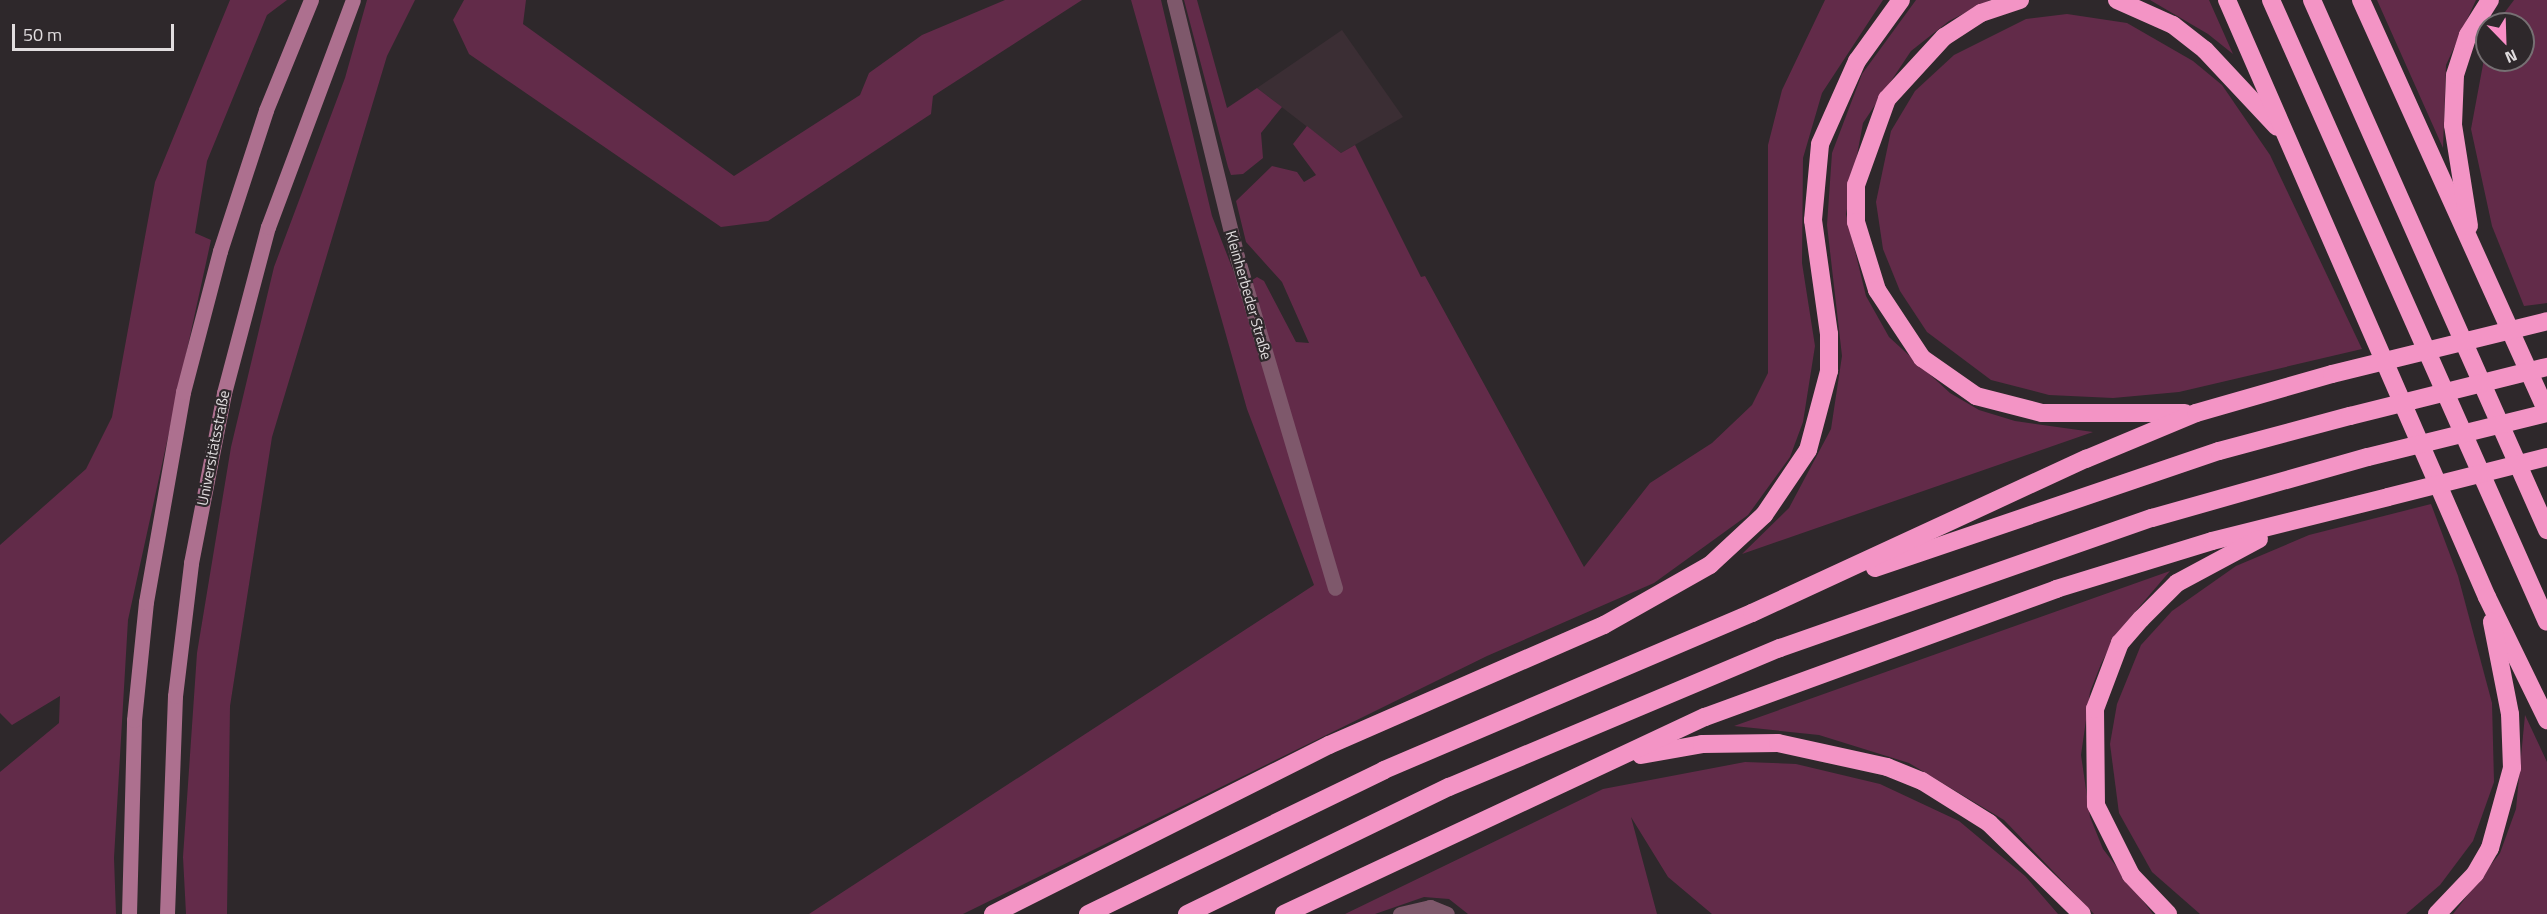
<!DOCTYPE html>
<meta charset="utf-8">
<style>
body{margin:0}
#map{position:relative;width:2547px;height:914px;overflow:hidden;background:#2e282b;font-family:"Titillium Web",sans-serif}
div>[style]{position:absolute}
.built>*{inset:0;background:#3b2e34}
.green>*{inset:0;background:#622b49}
.minor>*{height:15px;margin:-7.5px;padding:0 7.5px;transform-origin:7.5px;border-radius:7.5px;background:#7e586b}
.secondary>*{height:15px;margin:-7.5px;padding:0 7.5px;transform-origin:7.5px;border-radius:7.5px;background:#ad708f}
.motorway>*{height:18px;margin:-9px;padding:0 9px;transform-origin:9px;border-radius:9px;background:#f394c5}
.motorway-bridge>*{height:18px;margin:-9px;padding:0 9px;transform-origin:9px;border-radius:9px;background:#f394c5}
span{translate:-50% -50%;white-space:nowrap;text-align:center;line-height:1.15;-webkit-text-stroke:4.5px #2e282b;paint-order:stroke}
.street-label{font-size:15px;color:#e1dddf}
.north{position:absolute;left:2475px;top:12px;width:60px;height:60px;box-sizing:border-box;background:#2e282b;border:2px solid #767073;border-radius:50%;rotate:157deg;font-size:16px;font-weight:700;line-height:24px;text-align:center;color:#e1dddf}
.north::after{content:'';display:block;margin:auto;width:21px;height:27px;background:#fa8fc7;clip-path:polygon(50% 0,100% 100%,50% 72%,0 100%)}
.scale{position:absolute;left:12px;top:24px;width:162px;height:27px;box-sizing:border-box;border:3px solid #e1dddf;border-top:0;padding-left:8px;font-size:18px;line-height:21px;white-space:nowrap;color:#e1dddf;-webkit-text-stroke:4px #2e282b;paint-order:stroke}
</style>
<div id="map">
<div class="built">
<i style="clip-path:polygon(1342px 30px,1403px 117px,1341px 153px,1257px 88px)"></i>
</div>
<div class="green">
<i style="clip-path:polygon(230px 0,287px 0,267px 15px,207px 161px,195px 233px,211px 240px,128px 620px,114px 858px,116px 914px,0 914px,0 772px,59px 723px,60px 696px,12px 725px,0 713px,0 545px,86px 469px,112px 417px,155px 182px)"></i>
<i style="clip-path:polygon(367px 0,415px 0,387px 56px,272px 437px,230px 706px,227px 914px,186px 914px,183px 857px,197px 653px,231px 447px,274px 267px,345px 78px)"></i>
<i style="clip-path:polygon(464px 0,526px 0,523px 24px,734px 176px,860px 95px,869px 73px,922px 35px,1005px 0,1082px 0,933px 96px,931px 114px,768px 221px,721px 227px,469px 54px,453px 20px)"></i>
<i style="clip-path:polygon(1131px 0,1161px 0,1212px 216px,1240px 288px,1257px 277px,1264px 281px,1296px 342px,1309px 343px,1282px 282px,1246px 242px,1236px 201px,1272px 166px,1297px 172px,1304px 182px,1316px 175px,1293px 144px,1307px 126px,1341px 153px,1355px 145px,1421px 277px,1425px 276px,1584px 567px,1650px 483px,1712px 443px,1752px 405px,1768px 373px,1768px 145px,1782px 90px,1825px 0,1883px 0,1822px 93px,1803px 158px,1802px 263px,1815px 346px,1803px 422px,1790px 457px,1748px 515px,1654px 583px,1487px 656px,963px 914px,809px 914px,1314px 585px,1247px 409px)"></i>
<i style="clip-path:polygon(1184px 0,1197px 0,1227px 108px,1257px 88px,1282px 107px,1261px 133px,1263px 158px,1243px 174px,1231px 175px,1228px 167px)"></i>
<i style="clip-path:polygon(1916px 0,1990px 0,1949px 21px,1911px 51px,1863px 123px,1846px 214px,1866px 296px,1889px 337px,1950px 393px,1979px 410px,2015px 421px,2093px 432px,1742px 554px,1789px 508px,1831px 429px,1842px 356px,1827px 225px,1832px 153px,1862px 74px)"></i>
<i style="clip-path:polygon(2150px 0,2209px 0,2233px 54px,2208px 34px)"></i>
<i style="clip-path:polygon(2377px 0,2476px 0,2446px 65px,2443px 148px)"></i>
<i style="clip-path:polygon(2514px 0,2547px 0,2547px 303px,2524px 306px,2492px 226px,2471px 129px,2487px 43px,2487px 60px,2523px 60px,2523px 24px,2496px 24px)"></i>
<i style="clip-path:polygon(2067px 14px,2127px 23px,2193px 61px,2222px 85px,2270px 155px,2362px 349px,2179px 392px,2113px 398px,2049px 395px,1991px 380px,1927px 332px,1900px 291px,1883px 249px,1876px 202px,1891px 131px,1915px 91px,1954px 55px,2026px 19px)"></i>
<i style="clip-path:polygon(2431px 504px,2458px 576px,2492px 703px,2494px 782px,2473px 841px,2440px 885px,2406px 914px,2200px 914px,2152px 872px,2119px 813px,2110px 744px,2117px 704px,2141px 645px,2172px 611px,2236px 566px,2309px 535px)"></i>
<i style="clip-path:polygon(2170px 571px,2117px 633px,2101px 664px,2090px 692px,2081px 755px,2090px 817px,2103px 849px,2153px 914px,2094px 914px,2004px 820px,1909px 763px,1819px 735px,1734px 726px)"></i>
<i style="clip-path:polygon(2525px 715px,2547px 762px,2547px 914px,2453px 914px,2500px 853px,2516px 809px)"></i>
<i style="clip-path:polygon(1745px 762px,1796px 764px,1880px 784px,1959px 821px,2025px 876px,2058px 914px,1712px 914px,1668px 877px,1631px 817px,1657px 914px,1468px 914px,1449px 899px,1424px 897px,1375px 914px,1345px 914px,1603px 789px)"></i>
</div>
<div class="minor">
<i style="left:1174px;top:0;width:265px;rotate:76.2deg"></i>
<i style="left:1237px;top:257px;width:345px;rotate:73.5deg"></i>
<i style="left:1400px;top:914px;width:31px;rotate:-13deg"></i>
<i style="left:1430px;top:907px;width:18px;rotate:22deg"></i>
</div>
<div class="secondary">
<i style="left:129px;top:914px;width:194px;rotate:-88.5deg"></i>
<i style="left:134px;top:720px;width:119px;rotate:-84.2deg"></i>
<i style="left:146px;top:602px;width:213px;rotate:-80deg"></i>
<i style="left:183px;top:392px;width:146px;rotate:-75.3deg"></i>
<i style="left:220px;top:251px;width:148px;rotate:-71.9deg"></i>
<i style="left:266px;top:110px;width:119px;rotate:-67.8deg"></i>
<i style="left:167px;top:914px;width:218px;rotate:-87.9deg"></i>
<i style="left:175px;top:696px;width:134px;rotate:-83.1deg"></i>
<i style="left:191px;top:563px;width:173px;rotate:-79deg"></i>
<i style="left:224px;top:393px;width:172px;rotate:-75.2deg"></i>
<i style="left:268px;top:227px;width:242px;rotate:-69.5deg"></i>
</div>
<div class="motorway">
<i style="left:2020px;top:0;width:41px;rotate:161.6deg"></i>
<i style="left:1981px;top:13px;width:44px;rotate:147deg"></i>
<i style="left:1944px;top:37px;width:84px;rotate:132.6deg"></i>
<i style="left:1887px;top:99px;width:91px;rotate:109.8deg"></i>
<i style="left:1856px;top:185px;width:37px;rotate:90deg"></i>
<i style="left:1856px;top:222px;width:71px;rotate:72.8deg"></i>
<i style="left:1877px;top:290px;width:82px;rotate:56.5deg"></i>
<i style="left:1922px;top:358px;width:66px;rotate:35.1deg"></i>
<i style="left:1976px;top:396px;width:68px;rotate:14.4deg"></i>
<i style="left:2042px;top:413px;width:143px"></i>
<i style="left:2117px;top:0;width:61px;rotate:24.1deg"></i>
<i style="left:2173px;top:25px;width:41px;rotate:38deg"></i>
<i style="left:2205px;top:50px;width:105px;rotate:46.9deg"></i>
<i style="left:2227px;top:0;width:651px;rotate:66.47deg"></i>
<i style="left:2487px;top:597px;width:137px;rotate:64deg"></i>
<i style="left:2271px;top:0;width:680px;rotate:66.07deg"></i>
<i style="left:2312px;top:0;width:580px;rotate:66.09deg"></i>
<i style="left:2361px;top:0;width:452px;rotate:65.7deg"></i>
<i style="left:2469px;top:226px;width:102px;rotate:-99deg"></i>
<i style="left:2453px;top:125px;width:50px;rotate:-87.7deg"></i>
<i style="left:2455px;top:75px;width:42px;rotate:-72deg"></i>
<i style="left:2468px;top:35px;width:41px;rotate:-57.8deg"></i>
<i style="left:1875px;top:568px;width:363px;rotate:-18.8deg"></i>
<i style="left:2219px;top:451px;width:136px;rotate:-15deg"></i>
<i style="left:1641px;top:755px;width:62px;rotate:-10.2deg"></i>
<i style="left:1702px;top:744px;width:76px;rotate:-0.8deg"></i>
<i style="left:1778px;top:743px;width:112px;rotate:12.4deg"></i>
<i style="left:1887px;top:767px;width:38px;rotate:22deg"></i>
<i style="left:1922px;top:781px;width:79px;rotate:32.1deg"></i>
<i style="left:1989px;top:823px;width:130px;rotate:44.4deg"></i>
<i style="left:993px;top:914px;width:376px;rotate:-26.7deg"></i>
<i style="left:1329px;top:745px;width:300px;rotate:-23.6deg"></i>
<i style="left:1604px;top:625px;width:122px;rotate:-29.5deg"></i>
<i style="left:1710px;top:565px;width:74px;rotate:-42.8deg"></i>
<i style="left:1764px;top:515px;width:78px;rotate:-55.9deg"></i>
<i style="left:1808px;top:450px;width:82px;rotate:-75.1deg"></i>
<i style="left:1829px;top:371px;width:37px;rotate:-90deg"></i>
<i style="left:1829px;top:334px;width:115px;rotate:-98deg"></i>
<i style="left:1813px;top:220px;width:76px;rotate:-84.7deg"></i>
<i style="left:1820px;top:144px;width:91px;rotate:-66deg"></i>
<i style="left:1857px;top:61px;width:75px;rotate:-54.2deg"></i>
<i style="left:1088px;top:914px;width:329px;rotate:-25.9deg"></i>
<i style="left:1384px;top:770px;width:400px;rotate:-23.1deg"></i>
<i style="left:1752px;top:613px;width:368px;rotate:-24.8deg"></i>
<i style="left:2086px;top:459px;width:119px;rotate:-22.7deg"></i>
<i style="left:2196px;top:413px;width:141px;rotate:-16deg"></i>
<i style="left:1187px;top:914px;width:291px;rotate:-25.9deg"></i>
<i style="left:1449px;top:787px;width:359px;rotate:-22.8deg"></i>
<i style="left:1780px;top:648px;width:394px;rotate:-19.3deg"></i>
<i style="left:2152px;top:518px;width:224px;rotate:-15.8deg"></i>
<i style="left:1284px;top:914px;width:465px;rotate:-25.1deg"></i>
<i style="left:1705px;top:717px;width:374px;rotate:-20deg"></i>
<i style="left:2056px;top:589px;width:163px;rotate:-17.1deg"></i>
<i style="left:2212px;top:541px;width:181px;rotate:-14deg"></i>
<i style="left:2168px;top:914px;width:54px;rotate:-133.5deg"></i>
<i style="left:2131px;top:875px;width:78px;rotate:-116.6deg"></i>
<i style="left:2096px;top:805px;width:96px;rotate:-90.6deg"></i>
<i style="left:2095px;top:709px;width:71px;rotate:-69.3deg"></i>
<i style="left:2120px;top:643px;width:32px;rotate:-49deg"></i>
<i style="left:2141px;top:619px;width:51px;rotate:-45deg"></i>
<i style="left:2177px;top:583px;width:93px;rotate:-28.2deg"></i>
<i style="left:2437px;top:914px;width:55px;rotate:-46.5deg"></i>
<i style="left:2475px;top:874px;width:30px;rotate:-60deg"></i>
<i style="left:2490px;top:848px;width:83px;rotate:-74.6deg"></i>
<i style="left:2512px;top:768px;width:54px;rotate:-92.1deg"></i>
<i style="left:2510px;top:714px;width:94px;rotate:-101.1deg"></i>
</div>
<div class="motorway-bridge">
<i style="left:2332px;top:374px;width:221px;rotate:-13.8deg"></i>
<i style="left:2350px;top:416px;width:203px;rotate:-14deg"></i>
<i style="left:2368px;top:457px;width:184px;rotate:-13.8deg"></i>
<i style="left:2388px;top:497px;width:164px;rotate:-14.1deg"></i>
</div>
<div class="street-label">
<span style="left:1249px;top:295px;rotate:74deg">Kleinherbeder Straße</span>
<span style="left:213px;top:448px;rotate:-79deg">Universitätsstraße</span>
</div>
<div class="north">N</div>
<div class="scale">50 m</div>
</div>
